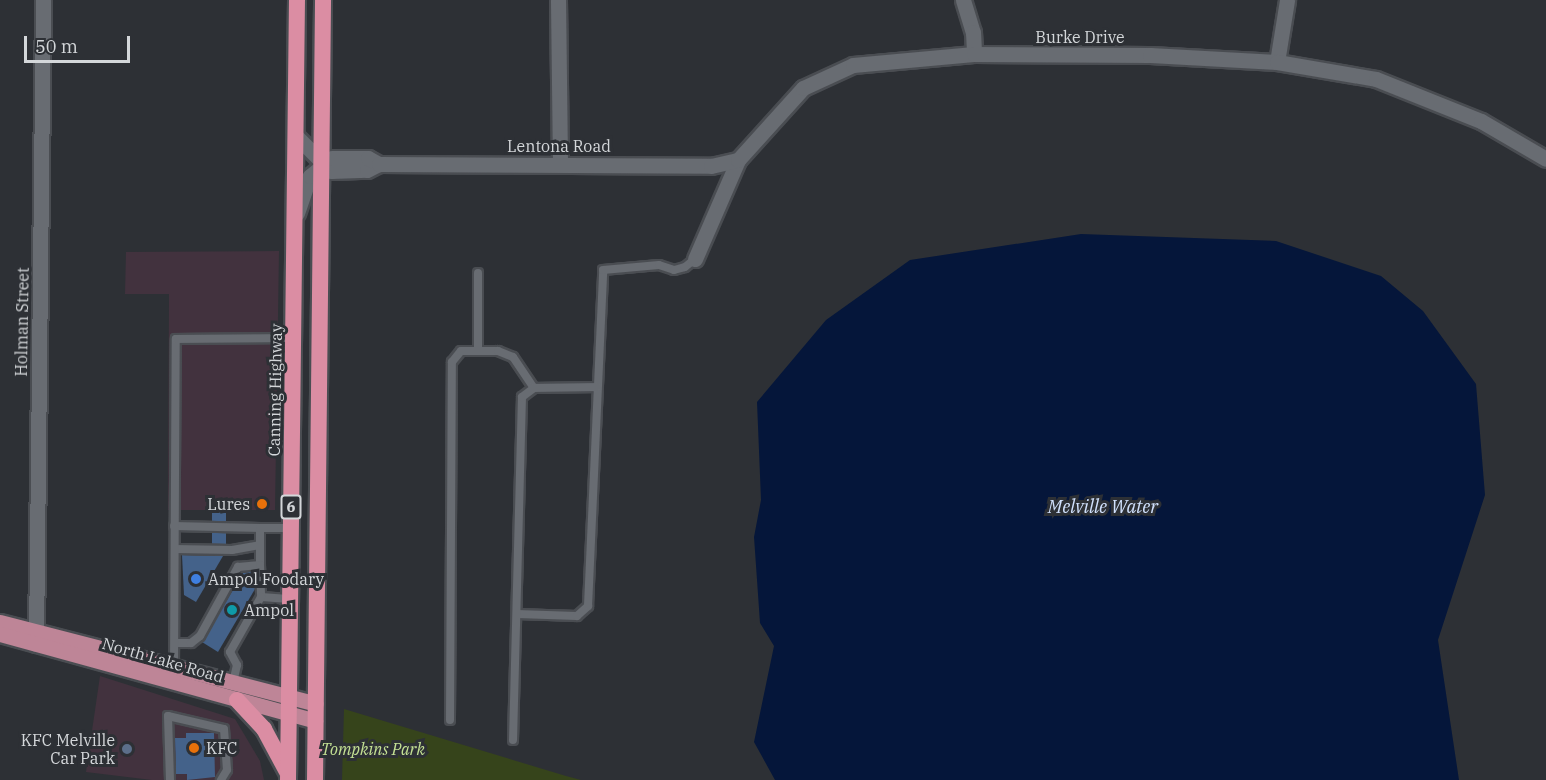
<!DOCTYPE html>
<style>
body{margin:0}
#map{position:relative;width:1546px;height:780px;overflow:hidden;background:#2d3035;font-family:"IBM Plex Serif",serif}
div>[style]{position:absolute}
.commercial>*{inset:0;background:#42323e}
.green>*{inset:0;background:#36441b}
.water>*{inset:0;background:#05163a}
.building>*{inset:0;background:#44628a;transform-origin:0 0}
.roads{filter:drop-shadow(2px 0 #4a4d52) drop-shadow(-2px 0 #4a4d52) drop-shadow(0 2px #4a4d52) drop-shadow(0 -2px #4a4d52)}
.service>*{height:8px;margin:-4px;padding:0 4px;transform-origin:4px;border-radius:4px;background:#686c72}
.minor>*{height:15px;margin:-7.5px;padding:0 7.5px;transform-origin:7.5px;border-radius:7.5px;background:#686c72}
.tertiary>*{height:15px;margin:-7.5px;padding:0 7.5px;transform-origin:7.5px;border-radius:7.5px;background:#686c72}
.primary>*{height:15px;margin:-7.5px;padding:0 7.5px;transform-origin:7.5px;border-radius:7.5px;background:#be8597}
.trunk>*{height:16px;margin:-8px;padding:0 8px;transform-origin:8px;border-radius:8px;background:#db8da3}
.dots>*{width:16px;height:16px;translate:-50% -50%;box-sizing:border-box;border:3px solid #2d3035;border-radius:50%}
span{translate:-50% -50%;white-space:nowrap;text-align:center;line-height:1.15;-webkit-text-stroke:6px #2d3035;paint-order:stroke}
.shield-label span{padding:2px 4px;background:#2d3035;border:2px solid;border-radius:4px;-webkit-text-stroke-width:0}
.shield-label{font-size:15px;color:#d4d7da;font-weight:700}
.street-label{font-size:16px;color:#d4d7da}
.poi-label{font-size:16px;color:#d4d7da}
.right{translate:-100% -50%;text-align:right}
.left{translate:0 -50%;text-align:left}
.park-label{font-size:16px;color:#c4e194;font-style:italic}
.water-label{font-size:18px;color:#d1e1fd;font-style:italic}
.scale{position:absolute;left:24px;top:36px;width:106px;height:27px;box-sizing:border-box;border:3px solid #d4d7da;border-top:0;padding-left:8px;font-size:18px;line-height:21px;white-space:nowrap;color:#d4d7da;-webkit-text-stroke:4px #2d3035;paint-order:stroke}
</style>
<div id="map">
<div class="commercial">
<i style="clip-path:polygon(279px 251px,275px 510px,168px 510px,169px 294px,125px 294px,126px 252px)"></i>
<i style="clip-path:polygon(100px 676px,235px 719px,260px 761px,264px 780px,152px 780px,86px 772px)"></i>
</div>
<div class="green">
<i style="clip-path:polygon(344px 709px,566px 776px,581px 780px,342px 780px)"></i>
</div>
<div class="water">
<i style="clip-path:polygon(1081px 234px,1276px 241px,1381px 276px,1423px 311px,1476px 384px,1485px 495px,1438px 640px,1459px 780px,775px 780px,754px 742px,774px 646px,760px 623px,754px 537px,761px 500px,757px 402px,826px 320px,910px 260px)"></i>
</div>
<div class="building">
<i style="left:212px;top:511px;width:14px;height:10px"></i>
<i style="left:212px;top:533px;width:14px;height:11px"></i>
<i style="clip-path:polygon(182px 555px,223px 556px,196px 602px,184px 595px)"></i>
<i style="clip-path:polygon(250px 572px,254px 574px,255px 589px,218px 652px,202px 642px,243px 573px)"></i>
<i style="clip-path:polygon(186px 733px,214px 733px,215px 777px,187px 780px,187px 774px,176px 774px,175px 738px,186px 738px)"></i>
</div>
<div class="roads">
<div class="service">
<i style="left:478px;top:273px;width:78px;rotate:90deg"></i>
<i style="left:174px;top:526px;width:86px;rotate:1.3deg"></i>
<i style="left:175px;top:549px;width:57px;rotate:1deg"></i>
<i style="left:232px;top:550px;width:28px;rotate:-10deg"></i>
<i style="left:260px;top:565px;width:37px;rotate:-90deg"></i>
<i style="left:260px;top:528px;width:31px"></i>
<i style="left:261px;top:597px;width:28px;rotate:4deg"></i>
<i style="left:517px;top:614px;width:60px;rotate:1.9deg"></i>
<i style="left:577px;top:616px;width:15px;rotate:-42deg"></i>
<i style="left:588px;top:606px;width:336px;rotate:-87.4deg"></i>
<i style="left:603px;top:270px;width:56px;rotate:-5.1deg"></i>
<i style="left:659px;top:265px;width:16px;rotate:18deg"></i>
<i style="left:674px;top:270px;width:11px;rotate:-15deg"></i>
<i style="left:685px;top:267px;width:13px;rotate:-39deg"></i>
<i style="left:176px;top:643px;width:15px"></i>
<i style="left:191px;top:643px;width:11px;rotate:-38deg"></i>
<i style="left:200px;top:636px;width:79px;rotate:-61.2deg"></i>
<i style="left:238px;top:567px;width:22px;rotate:-5deg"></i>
<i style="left:260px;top:565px;width:32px;rotate:88deg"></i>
<i style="left:261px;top:597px;width:63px;rotate:119.4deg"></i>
<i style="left:230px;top:652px;width:15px;rotate:62deg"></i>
<i style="left:237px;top:665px;width:18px;rotate:103deg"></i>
<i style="left:174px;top:668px;width:329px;rotate:-89.7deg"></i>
<i style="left:176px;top:339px;width:117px;rotate:-0.5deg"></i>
<i style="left:450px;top:720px;width:358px;rotate:-89.7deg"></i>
<i style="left:452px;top:362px;width:14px;rotate:-51deg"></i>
<i style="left:461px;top:351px;width:37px"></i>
<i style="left:498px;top:351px;width:16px;rotate:22deg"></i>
<i style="left:513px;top:357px;width:37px;rotate:56deg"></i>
<i style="left:513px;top:740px;width:343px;rotate:-88.5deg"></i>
<i style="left:522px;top:397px;width:15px;rotate:-37deg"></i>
<i style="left:534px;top:388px;width:63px;rotate:-0.9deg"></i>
<i style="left:170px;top:780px;width:64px;rotate:-91.8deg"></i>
<i style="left:168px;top:716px;width:57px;rotate:13.1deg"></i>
<i style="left:224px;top:729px;width:41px;rotate:85.8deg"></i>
<i style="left:227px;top:770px;width:12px;rotate:121deg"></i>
</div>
<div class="minor">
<i style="left:558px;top:0;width:164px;rotate:89.3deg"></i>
<i style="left:1277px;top:62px;width:63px;rotate:-80.8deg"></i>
<i style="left:695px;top:259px;width:108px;rotate:-66.5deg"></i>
<i style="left:36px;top:644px;width:644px;rotate:-89.38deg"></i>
</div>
<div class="tertiary">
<i style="left:963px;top:0;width:34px;rotate:73deg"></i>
<i style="left:973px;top:32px;width:22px;rotate:87deg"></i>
<i style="left:295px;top:135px;width:51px;rotate:45deg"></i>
<i style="left:331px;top:171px;width:36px;rotate:-2deg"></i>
<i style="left:367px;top:170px;width:13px;rotate:-27deg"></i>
<i style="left:297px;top:213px;width:39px;rotate:-71deg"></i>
<i style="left:310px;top:176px;width:28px;rotate:-39deg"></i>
<i style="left:332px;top:158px;width:36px"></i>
<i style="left:368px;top:158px;width:13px;rotate:29deg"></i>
<i style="left:379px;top:164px;width:332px;rotate:0.3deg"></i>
<i style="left:711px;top:166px;width:28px;rotate:-13deg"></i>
<i style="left:738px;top:160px;width:97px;rotate:-47.9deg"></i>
<i style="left:803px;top:88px;width:55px;rotate:-24.7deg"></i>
<i style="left:853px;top:65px;width:121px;rotate:-5.2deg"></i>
<i style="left:974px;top:54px;width:176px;rotate:0.3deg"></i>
<i style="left:1150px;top:55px;width:127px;rotate:3.2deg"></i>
<i style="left:1277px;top:62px;width:100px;rotate:9.7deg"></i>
<i style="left:1376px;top:79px;width:113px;rotate:21.8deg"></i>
<i style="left:1481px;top:121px;width:75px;rotate:30.3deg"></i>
</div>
<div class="primary">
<i style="left:0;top:622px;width:326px;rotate:14.5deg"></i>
<i style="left:0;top:634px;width:327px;rotate:15.4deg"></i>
</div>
<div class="trunk">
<i style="left:237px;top:700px;width:40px;rotate:47deg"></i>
<i style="left:264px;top:729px;width:47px;rotate:61.8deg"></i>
<i style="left:288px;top:780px;width:780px;rotate:-89.34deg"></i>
<i style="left:315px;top:780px;width:780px;rotate:-89.41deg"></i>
</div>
</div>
<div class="dots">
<i style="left:262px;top:504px;background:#e8710a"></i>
<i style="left:196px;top:579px;background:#3f7fe0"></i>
<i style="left:232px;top:610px;background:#0f9aa8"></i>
<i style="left:194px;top:748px;background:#e8710a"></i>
<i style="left:127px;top:749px;background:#5c6f8a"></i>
</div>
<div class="shield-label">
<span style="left:291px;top:507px">6</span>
</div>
<div class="street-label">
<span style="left:1080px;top:37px">Burke Drive</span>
<span style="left:559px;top:146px">Lentona Road</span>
<span style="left:22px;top:322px;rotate:-89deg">Holman Street</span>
<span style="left:275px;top:390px;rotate:-89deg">Canning Highway</span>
<span style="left:163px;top:660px;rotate:16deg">North Lake Road</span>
</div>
<div class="poi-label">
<span class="right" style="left:250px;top:504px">Lures</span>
<span class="left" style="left:208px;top:579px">Ampol Foodary</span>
<span class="left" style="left:244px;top:610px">Ampol</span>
<span class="right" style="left:115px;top:749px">KFC Melville<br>Car Park</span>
<span class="left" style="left:206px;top:748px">KFC</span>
</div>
<div class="park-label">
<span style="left:373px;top:749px">Tompkins Park</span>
</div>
<div class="water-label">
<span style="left:1103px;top:507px">Melville Water</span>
</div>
<div class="scale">50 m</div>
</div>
